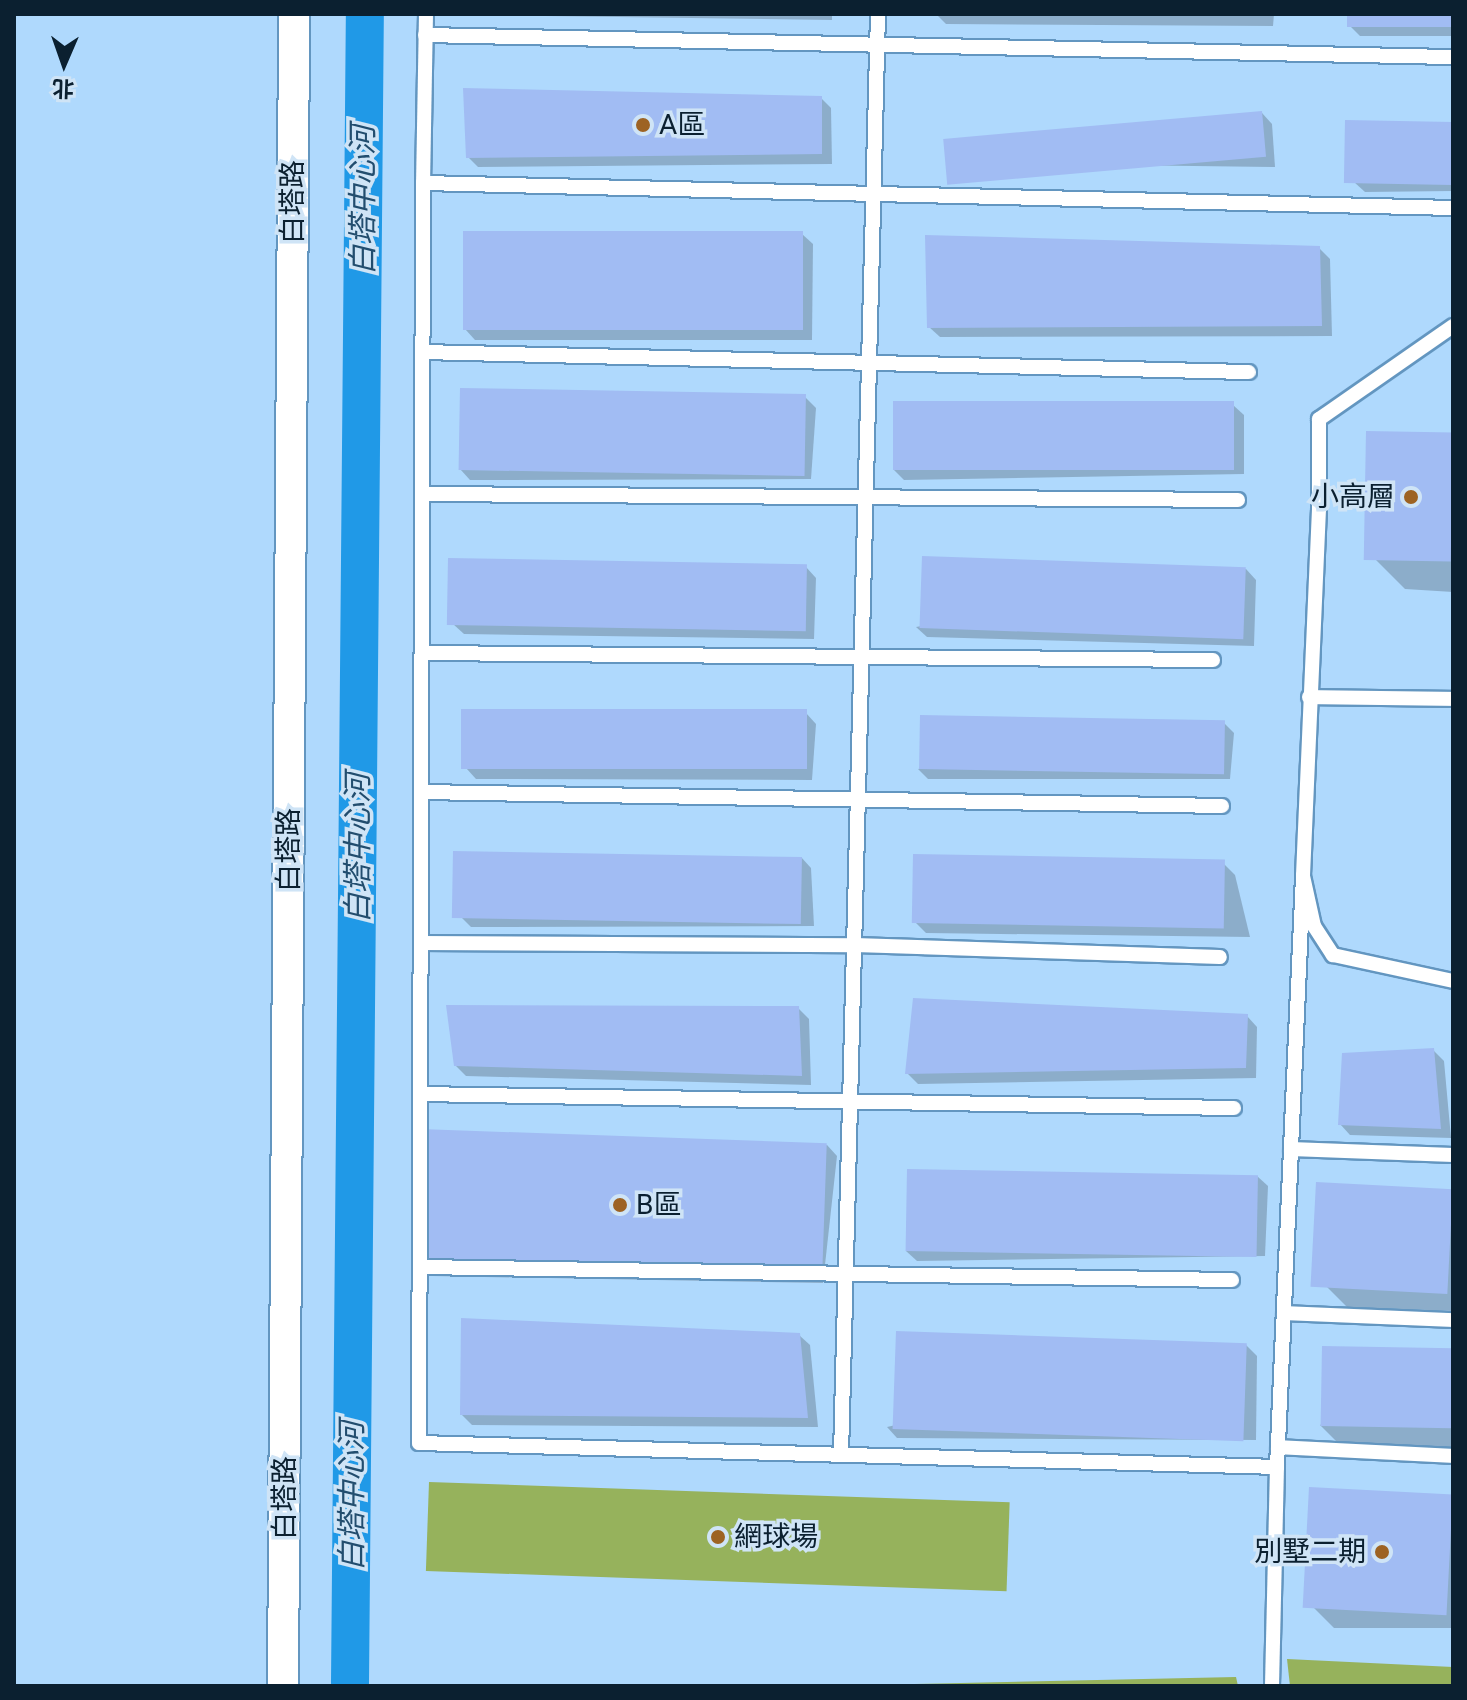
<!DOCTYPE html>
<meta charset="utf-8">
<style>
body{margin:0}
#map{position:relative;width:1467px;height:1700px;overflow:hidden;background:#afd9fd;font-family:Roboto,"Noto Sans SC",sans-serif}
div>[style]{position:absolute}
.green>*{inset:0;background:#96b25c;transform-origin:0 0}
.shadow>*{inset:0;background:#0003}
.canal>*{height:38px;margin:-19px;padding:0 19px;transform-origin:19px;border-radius:19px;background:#2099e7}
.building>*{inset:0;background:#a1bcf3;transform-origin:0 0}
.roads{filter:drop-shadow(2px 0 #6396c0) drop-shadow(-2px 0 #6396c0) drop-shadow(0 2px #6396c0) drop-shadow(0 -2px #6396c0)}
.service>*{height:14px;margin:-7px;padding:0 7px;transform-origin:7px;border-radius:7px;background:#fff}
.minor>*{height:30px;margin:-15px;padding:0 15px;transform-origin:15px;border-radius:15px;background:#fff}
.dots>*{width:22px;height:22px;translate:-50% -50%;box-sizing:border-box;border:4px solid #cfe4f6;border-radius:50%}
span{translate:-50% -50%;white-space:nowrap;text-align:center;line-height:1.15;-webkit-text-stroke:7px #cfe4f6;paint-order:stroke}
.poi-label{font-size:28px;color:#0b2030}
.left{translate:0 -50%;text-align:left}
.right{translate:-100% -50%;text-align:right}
.street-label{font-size:28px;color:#0b2030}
.water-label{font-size:30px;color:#224d6e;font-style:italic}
.frame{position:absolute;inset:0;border:16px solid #0b2030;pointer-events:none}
.north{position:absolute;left:24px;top:24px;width:80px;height:80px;-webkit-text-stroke:6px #cfe4f6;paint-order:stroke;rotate:182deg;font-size:22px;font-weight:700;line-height:32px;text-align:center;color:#0b2030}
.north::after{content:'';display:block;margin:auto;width:28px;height:36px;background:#0b2030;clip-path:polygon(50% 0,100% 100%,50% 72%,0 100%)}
</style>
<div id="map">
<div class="green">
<i style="left:429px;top:1482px;width:581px;height:89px;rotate:2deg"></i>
<i style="clip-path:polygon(1287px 1659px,1453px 1667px,1453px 1686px,1290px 1686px)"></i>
<i style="clip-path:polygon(1236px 1677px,1238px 1686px,823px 1686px)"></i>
</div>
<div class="shadow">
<i style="clip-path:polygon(475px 14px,832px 14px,832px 20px,476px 15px)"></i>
<i style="clip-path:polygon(936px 14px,1274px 14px,1273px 26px,946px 24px)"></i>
<i style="clip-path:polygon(1349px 14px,1453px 14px,1453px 36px,1360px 36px,1350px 26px)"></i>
<i style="clip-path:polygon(821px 98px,831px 108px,832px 164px,478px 167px,468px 157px)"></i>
<i style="clip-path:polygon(1262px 113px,1272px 124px,1275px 167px,961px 163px,951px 153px)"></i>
<i style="clip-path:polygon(1453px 124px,1453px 191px,1365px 192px,1354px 182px)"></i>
<i style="clip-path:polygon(802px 234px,813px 244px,812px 340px,475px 340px,465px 329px)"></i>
<i style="clip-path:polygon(1319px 248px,1330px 259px,1332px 336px,940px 337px,929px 327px)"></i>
<i style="clip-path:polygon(805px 397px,816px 408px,811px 479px,470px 480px,460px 469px)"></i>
<i style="clip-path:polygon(1233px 405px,1244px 415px,1244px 474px,904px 480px,894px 470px)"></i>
<i style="clip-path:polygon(1453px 435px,1453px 592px,1405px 589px,1375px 559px)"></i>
<i style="clip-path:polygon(806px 567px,816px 578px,814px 639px,464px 634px,453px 624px)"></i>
<i style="clip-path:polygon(1246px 569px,1256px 580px,1254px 646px,927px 637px,916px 627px)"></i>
<i style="clip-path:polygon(806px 713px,816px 724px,812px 780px,476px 779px,466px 768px)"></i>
<i style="clip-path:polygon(1224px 723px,1234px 733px,1230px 779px,928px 779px,918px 769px)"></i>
<i style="clip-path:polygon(801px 857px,811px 868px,814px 926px,471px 927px,461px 917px)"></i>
<i style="clip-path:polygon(1224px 864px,1235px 875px,1250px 937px,926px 933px,915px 922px)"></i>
<i style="clip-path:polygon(798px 1008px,809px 1019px,811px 1085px,466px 1076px,455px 1065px)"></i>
<i style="clip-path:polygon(1247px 1016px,1257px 1027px,1256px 1078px,918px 1084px,907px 1073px)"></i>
<i style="clip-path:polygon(1433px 1050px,1444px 1061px,1451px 1138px,1350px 1135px,1340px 1124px)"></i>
<i style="clip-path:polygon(827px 1145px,837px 1156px,823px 1283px,432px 1276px,422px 1266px)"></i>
<i style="clip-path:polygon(1257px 1176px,1268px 1186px,1265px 1256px,917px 1261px,906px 1251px)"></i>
<i style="clip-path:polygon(1453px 1191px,1453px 1311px,1347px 1307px,1326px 1286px)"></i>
<i style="clip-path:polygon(799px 1335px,810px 1345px,818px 1427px,472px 1425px,462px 1415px)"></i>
<i style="clip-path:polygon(1246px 1345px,1257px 1356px,1256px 1440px,897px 1438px,887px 1427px)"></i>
<i style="clip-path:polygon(1453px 1351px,1453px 1450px,1341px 1446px,1320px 1425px)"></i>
<i style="clip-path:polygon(1453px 1497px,1453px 1628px,1334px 1628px,1313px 1607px)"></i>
</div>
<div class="canal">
<i style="left:350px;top:1683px;width:1669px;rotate:-89.49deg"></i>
</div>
<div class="building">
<i style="left:1347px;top:14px;width:106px;height:13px"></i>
<i style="clip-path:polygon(463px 88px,822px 96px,822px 154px,466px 158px)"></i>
<i style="left:1262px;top:111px;width:46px;height:320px;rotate:85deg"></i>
<i style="left:1345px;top:120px;width:108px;height:63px;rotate:1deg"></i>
<i style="left:463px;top:231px;width:340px;height:99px"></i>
<i style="clip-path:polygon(925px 235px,1320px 246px,1322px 326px,927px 328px)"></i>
<i style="left:460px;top:388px;width:346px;height:82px;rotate:1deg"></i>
<i style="left:893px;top:401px;width:341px;height:69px"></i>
<i style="left:1366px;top:431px;width:87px;height:129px;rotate:1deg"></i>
<i style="left:922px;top:556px;width:324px;height:72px;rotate:2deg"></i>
<i style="left:448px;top:558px;width:359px;height:67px;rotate:1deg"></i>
<i style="left:461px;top:709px;width:346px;height:60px"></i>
<i style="left:920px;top:715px;width:305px;height:54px;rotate:1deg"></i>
<i style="left:453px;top:851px;width:349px;height:67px;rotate:1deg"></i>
<i style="left:913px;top:854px;width:312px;height:69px;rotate:1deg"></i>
<i style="clip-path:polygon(913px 998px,1248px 1014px,1246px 1068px,905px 1074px)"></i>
<i style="clip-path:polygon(446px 1005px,799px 1006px,802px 1076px,454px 1066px)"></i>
<i style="clip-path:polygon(1434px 1048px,1441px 1129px,1338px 1125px,1342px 1053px)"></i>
<i style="left:420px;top:1129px;width:407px;height:138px;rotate:2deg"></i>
<i style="left:907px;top:1169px;width:351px;height:82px;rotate:1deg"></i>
<i style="left:1316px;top:1182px;width:137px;height:105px;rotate:3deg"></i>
<i style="clip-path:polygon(461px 1318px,800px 1333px,808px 1418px,460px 1415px)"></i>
<i style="left:896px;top:1331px;width:351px;height:98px;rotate:2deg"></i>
<i style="left:1322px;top:1346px;width:131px;height:80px;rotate:1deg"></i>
<i style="left:1309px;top:1487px;width:144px;height:121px;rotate:3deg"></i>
</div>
<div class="roads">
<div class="service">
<i style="left:426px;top:14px;width:169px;rotate:91deg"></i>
<i style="left:423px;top:183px;width:1030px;rotate:1.39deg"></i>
<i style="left:425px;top:35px;width:1028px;rotate:1.23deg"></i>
<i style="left:423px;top:183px;width:1260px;rotate:90.18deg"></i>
<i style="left:419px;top:1443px;width:858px;rotate:1.6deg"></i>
<i style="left:1277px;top:1467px;width:592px;rotate:-87.48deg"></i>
<i style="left:1453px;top:326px;width:163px;rotate:145.2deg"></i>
<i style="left:1319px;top:419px;width:90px;rotate:90deg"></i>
<i style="left:1319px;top:509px;width:367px;rotate:92.5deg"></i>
<i style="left:1303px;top:876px;width:51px;rotate:77.6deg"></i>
<i style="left:1314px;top:926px;width:35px;rotate:57deg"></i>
<i style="left:1333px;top:955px;width:123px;rotate:12.2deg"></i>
<i style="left:422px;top:352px;width:827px;rotate:1.39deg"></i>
<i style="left:422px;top:494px;width:816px;rotate:0.42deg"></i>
<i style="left:422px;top:653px;width:791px;rotate:0.51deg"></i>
<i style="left:1309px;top:697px;width:144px;rotate:0.8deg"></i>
<i style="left:421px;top:792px;width:801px;rotate:1deg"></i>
<i style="left:421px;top:943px;width:434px;rotate:0.3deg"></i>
<i style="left:855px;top:945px;width:365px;rotate:1.9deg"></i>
<i style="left:420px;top:1094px;width:814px;rotate:0.99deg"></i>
<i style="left:1291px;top:1149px;width:162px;rotate:2.1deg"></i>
<i style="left:420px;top:1267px;width:812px;rotate:0.92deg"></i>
<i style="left:1284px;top:1313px;width:169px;rotate:2.4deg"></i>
<i style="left:1278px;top:1447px;width:175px;rotate:2.9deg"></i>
<i style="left:841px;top:1455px;width:1441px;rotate:-88.53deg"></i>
<i style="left:1272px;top:1686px;width:219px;rotate:-88.7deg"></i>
</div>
<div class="minor">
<i style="left:283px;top:1686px;width:1672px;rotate:-89.62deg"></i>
</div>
</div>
<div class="dots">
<i style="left:643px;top:125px;background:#9d6323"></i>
<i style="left:1411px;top:497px;background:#9d6323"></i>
<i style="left:620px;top:1205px;background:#9d6323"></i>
<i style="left:718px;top:1537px;background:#9d6323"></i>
<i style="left:1382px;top:1552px;background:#9d6323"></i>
</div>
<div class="poi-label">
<span class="left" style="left:659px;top:125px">A區</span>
<span class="right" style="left:1395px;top:497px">小高層</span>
<span class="left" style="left:636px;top:1205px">B區</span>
<span class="left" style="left:734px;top:1537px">網球場</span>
<span class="right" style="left:1366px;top:1552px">別墅二期</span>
</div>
<div class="street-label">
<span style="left:293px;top:202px;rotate:-90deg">白塔路</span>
<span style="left:289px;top:850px;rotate:-90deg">白塔路</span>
<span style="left:285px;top:1498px;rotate:-90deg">白塔路</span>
</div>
<div class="water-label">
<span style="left:363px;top:200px;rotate:-90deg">白塔中心河</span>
<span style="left:358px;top:848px;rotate:-90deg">白塔中心河</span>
<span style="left:352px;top:1496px;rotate:-90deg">白塔中心河</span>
</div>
<div class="frame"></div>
<div class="north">北</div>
</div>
